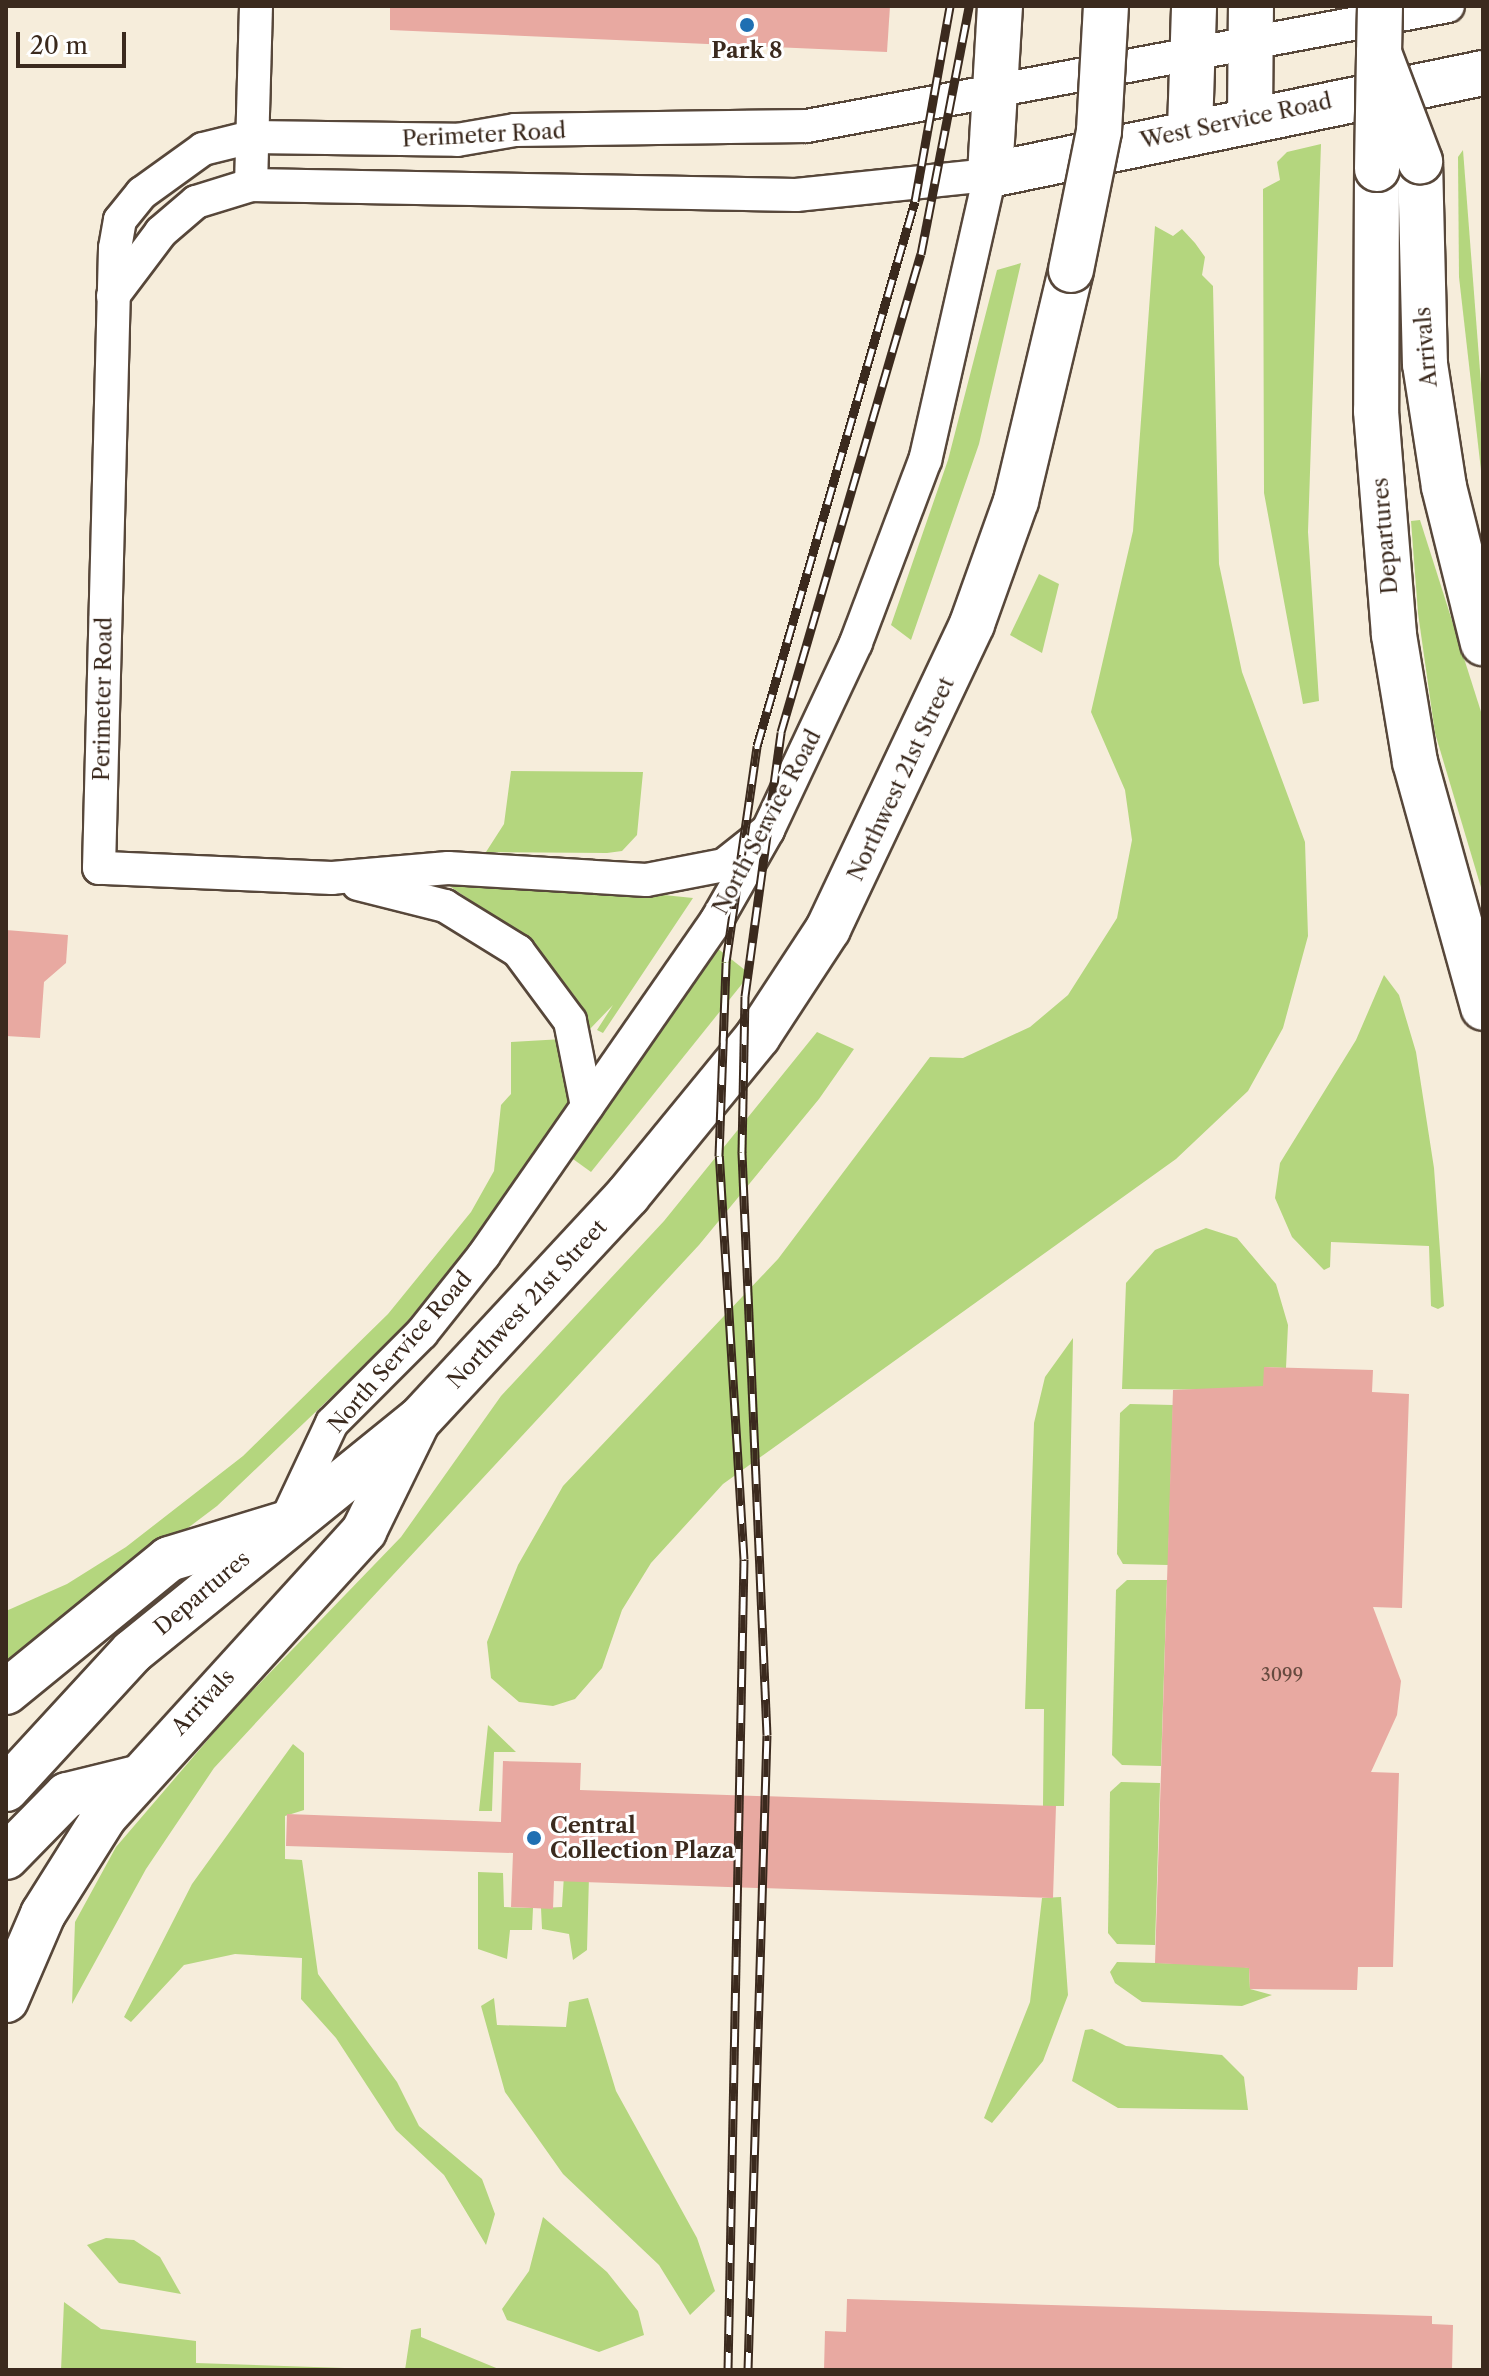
<!DOCTYPE html>
<style>
body{margin:0}
#map{position:relative;width:1489px;height:2376px;overflow:hidden;background:#f6eddb;font-family:"Libre Caslon Text",serif}
div>[style]{position:absolute}
.green>*{inset:0;background:#b4d67e}
.building>*{inset:0;background:#e8a9a1}
.roads{filter:drop-shadow(2px 0 #57473a) drop-shadow(-2px 0 #57473a) drop-shadow(0 2px #57473a) drop-shadow(0 -2px #57473a)}
.street>*{height:32px;margin:-16px;padding:0 16px;transform-origin:16px;border-radius:16px;background:#fff}
.secondary>*{height:44px;margin:-22px;padding:0 22px;transform-origin:22px;border-radius:22px;background:#fff}
.primary>*{height:44px;margin:-22px;padding:0 22px;transform-origin:22px;border-radius:22px;background:#fff}
.rail>*{height:9px;margin-top:-4.5px;transform-origin:0;background:repeating-linear-gradient(90deg,#fff 0 18px,#3b2a1e 0 36px);box-sizing:border-box;border-block:2px solid #3b2a1e}
.bridges{filter:drop-shadow(2px 0 #57473a) drop-shadow(-2px 0 #57473a) drop-shadow(0 2px #57473a) drop-shadow(0 -2px #57473a)}
.secondary-bridge>*{height:44px;margin:-22px;padding:0 22px;transform-origin:22px;border-radius:22px;background:#fff}
.primary-bridge>*{height:44px;margin:-22px;padding:0 22px;transform-origin:22px;border-radius:22px;background:#fff}
.dots>*{width:22px;height:22px;translate:-50% -50%;box-sizing:border-box;border:4px solid #fff;border-radius:50%}
span{translate:-50% -50%;white-space:nowrap;text-align:center;line-height:1.15;-webkit-text-stroke:6px #fff;paint-order:stroke}
.number-label{font-size:18px;color:#664a3f}
.number-label span{-webkit-text-stroke-width:0}
.poi-label{font-size:22px;color:#3b2a1e;font-weight:700}
.left{translate:0 -50%;text-align:left}
.street-label{font-size:22px;color:#3b2a1e}
.frame{position:absolute;inset:0;border:8px solid #3b2a1e;pointer-events:none}
.scale{position:absolute;left:16px;top:32px;width:110px;height:36px;box-sizing:border-box;border:4px solid #3b2a1e;border-top:0;padding-left:10px;font-size:24px;line-height:28px;white-space:nowrap;color:#3b2a1e;-webkit-text-stroke:6px #fff;paint-order:stroke}
</style>
<div id="map">
<div class="green">
<i style="clip-path:polygon(1321px 144px,1308px 532px,1319px 701px,1303px 704px,1264px 493px,1263px 189px,1280px 180px,1277px 162px,1287px 152px)"></i>
<i style="clip-path:polygon(1463px 150px,1483px 410px,1483px 488px,1459px 277px,1458px 157px)"></i>
<i style="clip-path:polygon(1155px 226px,1173px 236px,1182px 229px,1195px 243px,1205px 257px,1202px 275px,1213px 286px,1219px 564px,1242px 672px,1305px 842px,1308px 936px,1283px 1028px,1248px 1091px,1176px 1159px,723px 1484px,651px 1563px,622px 1610px,602px 1668px,575px 1699px,553px 1706px,519px 1702px,491px 1678px,487px 1642px,518px 1565px,563px 1486px,778px 1259px,930px 1057px,963px 1058px,1030px 1027px,1068px 995px,1117px 918px,1132px 840px,1125px 790px,1091px 712px,1133px 531px)"></i>
<i style="clip-path:polygon(1021px 263px,979px 444px,911px 640px,891px 625px,948px 460px,997px 270px)"></i>
<i style="clip-path:polygon(1420px 520px,1483px 718px,1483px 894px,1435px 733px,1418px 613px,1411px 521px)"></i>
<i style="clip-path:polygon(1039px 574px,1059px 584px,1042px 653px,1010px 635px)"></i>
<i style="clip-path:polygon(511px 771px,643px 772px,637px 835px,622px 851px,607px 853px,486px 852px,504px 824px)"></i>
<i style="clip-path:polygon(448px 885px,654px 894px,693px 898px,603px 1033px,597px 1030px,613px 1005px,589px 1030px,574px 995px,524px 937px)"></i>
<i style="clip-path:polygon(717px 948px,750px 974px,591px 1172px,573px 1159px)"></i>
<i style="clip-path:polygon(1384px 975px,1399px 995px,1416px 1052px,1434px 1168px,1444px 1306px,1438px 1309px,1431px 1306px,1429px 1246px,1331px 1242px,1330px 1267px,1324px 1270px,1292px 1237px,1275px 1198px,1280px 1163px,1356px 1040px)"></i>
<i style="clip-path:polygon(817px 1032px,854px 1049px,819px 1099px,699px 1245px,214px 1768px,146px 1869px,72px 2004px,75px 1922px,116px 1847px,230px 1714px,401px 1537px,501px 1396px,664px 1221px)"></i>
<i style="clip-path:polygon(563px 1039px,570px 1099px,564px 1113px,476px 1239px,395px 1336px,217px 1506px,6px 1665px,6px 1611px,67px 1584px,126px 1547px,243px 1456px,388px 1314px,471px 1212px,494px 1171px,501px 1105px,511px 1094px,511px 1042px)"></i>
<i style="clip-path:polygon(1206px 1228px,1237px 1238px,1276px 1284px,1288px 1325px,1286px 1368px,1265px 1367px,1264px 1386px,1248px 1390px,1122px 1389px,1126px 1283px,1155px 1250px)"></i>
<i style="clip-path:polygon(1073px 1338px,1064px 1806px,1043px 1806px,1044px 1709px,1025px 1709px,1034px 1423px,1045px 1377px)"></i>
<i style="clip-path:polygon(1130px 1404px,1173px 1405px,1168px 1565px,1123px 1564px,1117px 1554px,1120px 1413px)"></i>
<i style="clip-path:polygon(1127px 1580px,1167px 1580px,1161px 1766px,1122px 1765px,1112px 1755px,1116px 1590px)"></i>
<i style="clip-path:polygon(488px 1725px,516px 1752px,494px 1752px,492px 1811px,479px 1811px)"></i>
<i style="clip-path:polygon(293px 1744px,304px 1753px,304px 1810px,285px 1816px,285px 1859px,302px 1860px,318px 1974px,397px 2082px,419px 2126px,482px 2179px,495px 2214px,486px 2245px,444px 2175px,396px 2130px,336px 2038px,301px 1999px,302px 1958px,235px 1954px,184px 1965px,131px 2022px,124px 2017px,192px 1884px)"></i>
<i style="clip-path:polygon(1121px 1782px,1160px 1783px,1155px 1945px,1117px 1944px,1108px 1933px,1110px 1792px)"></i>
<i style="clip-path:polygon(478px 1872px,503px 1873px,504px 1907px,533px 1908px,532px 1930px,510px 1930px,507px 1959px,478px 1949px)"></i>
<i style="clip-path:polygon(564px 1875px,589px 1876px,587px 1950px,573px 1960px,569px 1934px,542px 1929px,541px 1908px,562px 1907px)"></i>
<i style="clip-path:polygon(1061px 1897px,1068px 1995px,1043px 2061px,992px 2123px,984px 2118px,1030px 2002px,1042px 1898px)"></i>
<i style="clip-path:polygon(1117px 1962px,1234px 1965px,1249px 1968px,1250px 1989px,1272px 1995px,1242px 2006px,1142px 2002px,1115px 1983px,1110px 1972px)"></i>
<i style="clip-path:polygon(494px 1998px,497px 2025px,566px 2027px,569px 2002px,588px 1998px,616px 2091px,697px 2238px,715px 2291px,690px 2315px,659px 2265px,563px 2174px,505px 2092px,481px 2006px)"></i>
<i style="clip-path:polygon(1092px 2029px,1126px 2046px,1222px 2055px,1244px 2077px,1248px 2110px,1118px 2108px,1072px 2081px,1085px 2030px)"></i>
<i style="clip-path:polygon(543px 2217px,607px 2272px,638px 2311px,644px 2335px,599px 2352px,507px 2320px,502px 2309px,529px 2271px)"></i>
<i style="clip-path:polygon(106px 2238px,134px 2240px,160px 2257px,181px 2294px,119px 2283px,87px 2245px)"></i>
<i style="clip-path:polygon(64px 2302px,101px 2329px,196px 2341px,196px 2363px,405px 2370px,411px 2330px,421px 2328px,421px 2337px,501px 2370px,61px 2370px)"></i>
</div>
<div class="building">
<i style="clip-path:polygon(390px 6px,890px 6px,887px 52px,390px 30px)"></i>
<i style="clip-path:polygon(6px 930px,68px 935px,66px 963px,44px 982px,40px 1038px,6px 1036px)"></i>
<i style="clip-path:polygon(1264px 1367px,1373px 1370px,1372px 1392px,1409px 1394px,1402px 1608px,1373px 1607px,1401px 1681px,1397px 1715px,1371px 1772px,1399px 1773px,1393px 1967px,1358px 1967px,1357px 1990px,1250px 1989px,1249px 1968px,1155px 1963px,1173px 1390px,1263px 1386px)"></i>
<i style="clip-path:polygon(503px 1761px,581px 1763px,580px 1790px,1056px 1806px,1053px 1898px,554px 1881px,553px 1909px,511px 1907px,513px 1853px,286px 1846px,287px 1814px,501px 1822px)"></i>
<i style="clip-path:polygon(847px 2299px,1432px 2316px,1432px 2324px,1453px 2325px,1452px 2370px,824px 2370px,825px 2331px,846px 2332px)"></i>
</div>
<div class="roads">
<div class="street">
<i style="left:251px;top:185px;width:179px;rotate:-88.4deg"></i>
<i style="left:113px;top:296px;width:80px;rotate:-53.1deg"></i>
<i style="left:161px;top:232px;width:46px;rotate:-40.6deg"></i>
<i style="left:196px;top:202px;width:58px;rotate:-17.2deg"></i>
<i style="left:251px;top:185px;width:545px;rotate:1.05deg"></i>
<i style="left:796px;top:195px;width:195px;rotate:-5.9deg"></i>
<i style="left:990px;top:175px;width:292px;rotate:102.8deg"></i>
<i style="left:925px;top:460px;width:196px;rotate:110.7deg"></i>
<i style="left:856px;top:643px;width:207px;rotate:115.2deg"></i>
<i style="left:768px;top:830px;width:105px;rotate:119.7deg"></i>
<i style="left:716px;top:921px;width:407px;rotate:124.8deg"></i>
<i style="left:484px;top:1255px;width:100px;rotate:128.5deg"></i>
<i style="left:422px;top:1333px;width:127px;rotate:135deg"></i>
<i style="left:332px;top:1423px;width:110px;rotate:115.2deg"></i>
<i style="left:768px;top:830px;width:56px;rotate:141.5deg"></i>
<i style="left:724px;top:865px;width:79px;rotate:169.1deg"></i>
<i style="left:646px;top:880px;width:198px;rotate:-176.5deg"></i>
<i style="left:448px;top:868px;width:116px;rotate:175.1deg"></i>
<i style="left:332px;top:878px;width:233px;rotate:-177.5deg"></i>
<i style="left:99px;top:868px;width:620px;rotate:-88.52deg"></i>
<i style="left:115px;top:248px;width:28px;rotate:-80deg"></i>
<i style="left:120px;top:220px;width:35px;rotate:-51deg"></i>
<i style="left:142px;top:193px;width:75px;rotate:-35.8deg"></i>
<i style="left:203px;top:149px;width:50px;rotate:-13.8deg"></i>
<i style="left:252px;top:137px;width:205px;rotate:0.8deg"></i>
<i style="left:457px;top:140px;width:59px;rotate:-9.8deg"></i>
<i style="left:515px;top:130px;width:292px;rotate:-0.8deg"></i>
<i style="left:807px;top:126px;width:652px;rotate:-10.6deg"></i>
<i style="left:358px;top:884px;width:90px;rotate:14.2deg"></i>
<i style="left:445px;top:906px;width:86px;rotate:31.7deg"></i>
<i style="left:518px;top:951px;width:87px;rotate:53.4deg"></i>
<i style="left:570px;top:1021px;width:87px;rotate:78.7deg"></i>
</div>
<div class="secondary">
<i style="left:1000px;top:6px;width:169px;rotate:93.4deg"></i>
<i style="left:990px;top:175px;width:503px;rotate:-11.69deg"></i>
<i style="left:1377px;top:169px;width:242px;rotate:90.2deg"></i>
<i style="left:1376px;top:411px;width:225px;rotate:85.4deg"></i>
<i style="left:1394px;top:635px;width:129px;rotate:80.6deg"></i>
<i style="left:1415px;top:762px;width:255px;rotate:74.5deg"></i>
<i style="left:6px;top:1692px;width:210px;rotate:-39.2deg"></i>
<i style="left:169px;top:1559px;width:120px;rotate:-16.9deg"></i>
</div>
<div class="primary">
<i style="left:1250px;top:117px;width:111px;rotate:-89.5deg"></i>
<i style="left:1190px;top:129px;width:123px;rotate:-88.1deg"></i>
<i style="left:1420px;top:161px;width:203px;rotate:88.6deg"></i>
<i style="left:1425px;top:364px;width:124px;rotate:81.2deg"></i>
<i style="left:1444px;top:487px;width:161px;rotate:76deg"></i>
<i style="left:6px;top:1789px;width:186px;rotate:-47.4deg"></i>
<i style="left:132px;top:1652px;width:369px;rotate:-39deg"></i>
<i style="left:419px;top:1420px;width:307px;rotate:-47.1deg"></i>
<i style="left:628px;top:1195px;width:205px;rotate:-50.7deg"></i>
<i style="left:758px;top:1036px;width:128px;rotate:-56.8deg"></i>
<i style="left:828px;top:929px;width:337px;rotate:-64.7deg"></i>
<i style="left:972px;top:624px;width:131px;rotate:-70.3deg"></i>
<i style="left:1016px;top:501px;width:237px;rotate:-76.6deg"></i>
<i style="left:6px;top:1857px;width:87px;rotate:-45.5deg"></i>
<i style="left:67px;top:1795px;width:67px;rotate:-13.8deg"></i>
<i style="left:6px;top:2000px;width:94px;rotate:-66.7deg"></i>
<i style="left:43px;top:1914px;width:115px;rotate:-57.8deg"></i>
<i style="left:104px;top:1817px;width:387px;rotate:-47.7deg"></i>
<i style="left:364px;top:1531px;width:118px;rotate:-63.9deg"></i>
</div>
</div>
<div class="rail">
<i style="left:728px;top:2370px;width:811px;rotate:-88.87deg"></i>
<i style="left:744px;top:1559px;width:404px;rotate:-93.5deg"></i>
<i style="left:719px;top:1156px;width:194px;rotate:-87.9deg"></i>
<i style="left:726px;top:962px;width:218px;rotate:-81.8deg"></i>
<i style="left:757px;top:746px;width:567px;rotate:-73.83deg"></i>
<i style="left:915px;top:201px;width:198px;rotate:-79.8deg"></i>
<i style="left:748px;top:2370px;width:635px;rotate:-88.29deg"></i>
<i style="left:767px;top:1735px;width:584px;rotate:-92.46deg"></i>
<i style="left:742px;top:1152px;width:156px;rotate:-88.9deg"></i>
<i style="left:745px;top:996px;width:266px;rotate:-82.2deg"></i>
<i style="left:781px;top:732px;width:498px;rotate:-73.7deg"></i>
<i style="left:921px;top:254px;width:253px;rotate:-79deg"></i>
</div>
<div class="bridges">
<div class="secondary-bridge">
<i style="left:1377px;top:169px;width:116px;rotate:-89deg"></i>
</div>
<div class="primary-bridge">
<i style="left:1380px;top:6px;width:47px;rotate:91.2deg"></i>
<i style="left:1379px;top:53px;width:116px;rotate:69.2deg"></i>
<i style="left:1071px;top:270px;width:142px;rotate:-78.6deg"></i>
<i style="left:1099px;top:131px;width:125px;rotate:-86.8deg"></i>
</div>
</div>
<div class="dots">
<i style="left:747px;top:25px;background:#1f6fb2"></i>
<i style="left:534px;top:1838px;background:#1f6fb2"></i>
</div>
<div class="number-label">
<span style="left:1282px;top:1675px">3099</span>
</div>
<div class="poi-label">
<span style="left:747px;top:51px">Park 8</span>
<span class="left" style="left:550px;top:1838px">Central<br>Collection Plaza</span>
</div>
<div class="street-label">
<span style="left:1236px;top:121px;rotate:-12deg">West Service Road</span>
<span style="left:484px;top:135px;rotate:-3deg">Perimeter Road</span>
<span style="left:1426px;top:347px;rotate:-95deg">Arrivals</span>
<span style="left:1385px;top:536px;rotate:-95deg">Departures</span>
<span style="left:103px;top:699px;rotate:-89deg">Perimeter Road</span>
<span style="left:901px;top:779px;rotate:-65deg">Northwest 21st Street</span>
<span style="left:767px;top:822px;rotate:-62deg">North Service Road</span>
<span style="left:527px;top:1304px;rotate:-47deg">Northwest 21st Street</span>
<span style="left:400px;top:1352px;rotate:-49deg">North Service Road</span>
<span style="left:202px;top:1593px;rotate:-40deg">Departures</span>
<span style="left:203px;top:1702px;rotate:-47deg">Arrivals</span>
</div>
<div class="frame"></div>
<div class="scale">20 m</div>
</div>
